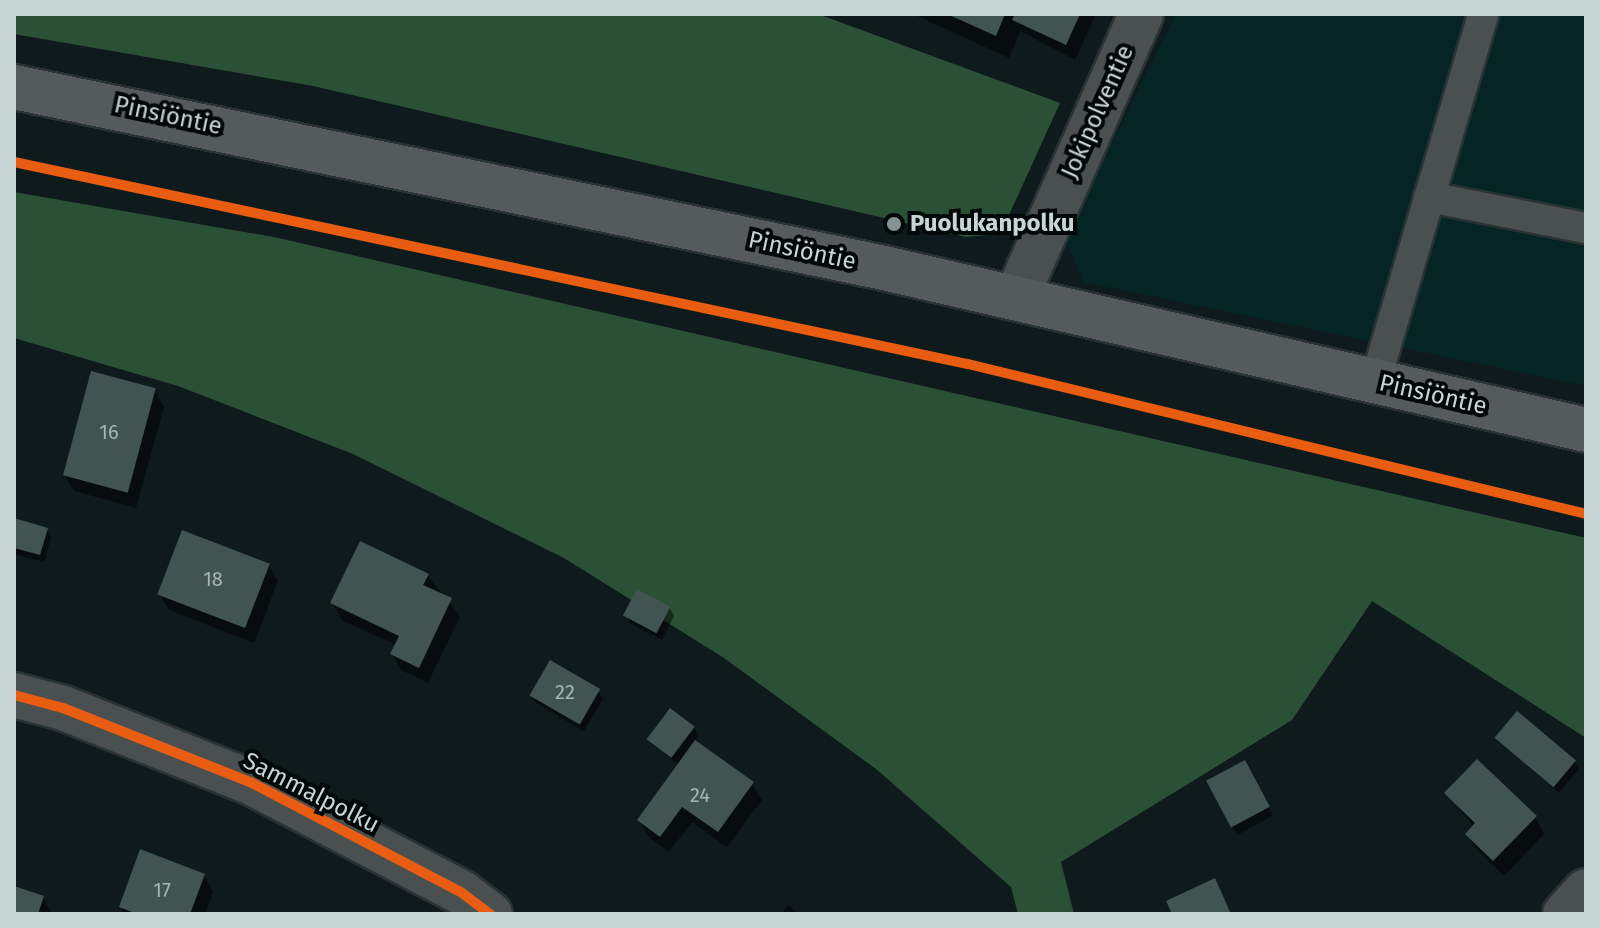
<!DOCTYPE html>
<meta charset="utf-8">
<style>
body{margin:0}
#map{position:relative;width:1600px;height:928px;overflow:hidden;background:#0e1a1b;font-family:"Fira Sans",sans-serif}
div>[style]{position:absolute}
.built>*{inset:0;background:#052525}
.forest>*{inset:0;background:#2a5135}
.shadow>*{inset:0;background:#0007;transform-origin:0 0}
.building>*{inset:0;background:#425451;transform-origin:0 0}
.roads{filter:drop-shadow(2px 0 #293334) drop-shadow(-2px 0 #293334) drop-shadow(0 2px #293334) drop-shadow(0 -2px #293334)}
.service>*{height:30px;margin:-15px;padding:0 15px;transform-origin:15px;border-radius:15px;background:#4a4f50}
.minor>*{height:44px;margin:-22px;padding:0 22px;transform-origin:22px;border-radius:22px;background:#4a4f50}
.secondary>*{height:44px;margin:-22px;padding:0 22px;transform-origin:22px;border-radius:22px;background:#555b5c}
.cycleway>*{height:10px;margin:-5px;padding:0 5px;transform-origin:5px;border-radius:5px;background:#e95d12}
.dots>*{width:22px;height:22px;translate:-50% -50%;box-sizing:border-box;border:4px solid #020808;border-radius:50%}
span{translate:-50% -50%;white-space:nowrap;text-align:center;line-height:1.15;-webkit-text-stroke:8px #020808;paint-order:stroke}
.number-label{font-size:20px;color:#a6b5b4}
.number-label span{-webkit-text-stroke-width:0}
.street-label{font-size:24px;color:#c8d5d5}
.poi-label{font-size:24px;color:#c8d5d5;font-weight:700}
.left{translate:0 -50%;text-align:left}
.frame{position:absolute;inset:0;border:16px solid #c8d5d5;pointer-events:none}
</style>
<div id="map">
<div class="built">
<i style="clip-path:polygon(1176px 14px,1586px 14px,1586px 386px,1083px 282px,1065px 237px)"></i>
</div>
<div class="forest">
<i style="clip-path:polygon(14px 14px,818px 14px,1060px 103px,1009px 215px,988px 235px,966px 237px,313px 86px,14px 34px)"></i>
<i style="clip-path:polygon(14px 192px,274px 237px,1586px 538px,1586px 738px,1372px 601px,1292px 720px,1061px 862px,1074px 914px,1018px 914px,1011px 887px,876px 769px,724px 658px,564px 558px,353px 454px,178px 386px,14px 338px)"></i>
</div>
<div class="shadow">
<i style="clip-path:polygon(913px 14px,1096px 14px,1075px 60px,1020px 31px,1009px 58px)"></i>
<i style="clip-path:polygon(154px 390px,164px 407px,136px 508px,74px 491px,64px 475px)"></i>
<i style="clip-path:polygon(14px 520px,47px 530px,51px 538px,44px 562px,14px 554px)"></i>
<i style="clip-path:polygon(268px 565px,278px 581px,254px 643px,169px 610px,159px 594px)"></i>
<i style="clip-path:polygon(427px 575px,460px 616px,428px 683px,401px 670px,392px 654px,396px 645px,342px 620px,332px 603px)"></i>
<i style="clip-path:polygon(670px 608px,674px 616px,662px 640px,630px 623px,626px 615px)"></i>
<i style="clip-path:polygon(598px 691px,603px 699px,584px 731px,536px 703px,532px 695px)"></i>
<i style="clip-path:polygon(694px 728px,698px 736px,694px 742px,752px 784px,762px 800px,727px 847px,692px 822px,669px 852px,649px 837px,639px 820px,679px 766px,649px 739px)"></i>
<i style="clip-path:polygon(1497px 738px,1574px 761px,1579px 769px,1559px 793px)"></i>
<i style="left:1244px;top:763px;width:60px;height:41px;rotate:61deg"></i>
<i style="clip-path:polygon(1447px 794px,1535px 817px,1544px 834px,1504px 876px,1477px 850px,1467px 834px,1474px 827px)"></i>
<i style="clip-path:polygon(204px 875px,213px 892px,205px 914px,125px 914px,121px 907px)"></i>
<i style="clip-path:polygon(14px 888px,43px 898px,52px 914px,14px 914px)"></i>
<i style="clip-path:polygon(788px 905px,799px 914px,781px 914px)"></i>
</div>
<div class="building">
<i style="clip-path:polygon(947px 14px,1005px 14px,996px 36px)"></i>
<i style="clip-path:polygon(1015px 14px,1080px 14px,1066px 45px,1012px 20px)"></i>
<i style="left:91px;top:371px;width:67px;height:108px;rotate:15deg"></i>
<i style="clip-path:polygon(14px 518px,48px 528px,40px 555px,14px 548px)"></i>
<i style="left:182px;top:530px;width:94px;height:69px;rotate:21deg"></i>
<i style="clip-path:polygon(360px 541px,429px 574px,423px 585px,452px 598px,419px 668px,390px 654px,399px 636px,330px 603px)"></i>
<i style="left:637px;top:589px;width:38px;height:30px;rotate:28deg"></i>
<i style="left:550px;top:660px;width:58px;height:41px;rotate:30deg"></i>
<i style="left:670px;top:708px;width:31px;height:39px;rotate:37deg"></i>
<i style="left:1517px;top:711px;width:77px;height:35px;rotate:40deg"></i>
<i style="clip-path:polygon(695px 740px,754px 782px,718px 832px,682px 807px,660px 837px,637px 820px)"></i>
<i style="clip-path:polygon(1477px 759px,1537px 816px,1493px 861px,1465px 834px,1475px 823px,1444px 793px)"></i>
<i style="left:1245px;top:760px;width:53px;height:44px;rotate:62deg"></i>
<i style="clip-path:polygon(140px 849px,205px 874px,190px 914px,137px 914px,119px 907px)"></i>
<i style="clip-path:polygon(1215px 878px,1231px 914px,1172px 914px,1166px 901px)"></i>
<i style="clip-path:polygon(14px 886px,44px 896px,38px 914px,14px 914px)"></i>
</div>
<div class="roads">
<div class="service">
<i style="left:1429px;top:197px;width:160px;rotate:11.2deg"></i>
<i style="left:1375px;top:382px;width:384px;rotate:-73.6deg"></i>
</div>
<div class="minor">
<i style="left:1016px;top:298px;width:310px;rotate:-66.2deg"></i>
<i style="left:14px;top:695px;width:51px;rotate:14.9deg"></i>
<i style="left:63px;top:708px;width:203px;rotate:21.6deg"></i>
<i style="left:252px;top:783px;width:237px;rotate:27.6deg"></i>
<i style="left:462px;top:893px;width:35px;rotate:37deg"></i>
<i style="left:1565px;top:914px;width:31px;rotate:-48deg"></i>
</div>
<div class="secondary">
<i style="left:14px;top:87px;width:889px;rotate:11.75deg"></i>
<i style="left:884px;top:268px;width:720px;rotate:12.99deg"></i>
</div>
</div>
<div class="cycleway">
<i style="left:14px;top:162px;width:975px;rotate:11.96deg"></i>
<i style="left:968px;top:364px;width:636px;rotate:13.64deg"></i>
<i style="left:14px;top:695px;width:51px;rotate:14.9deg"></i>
<i style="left:63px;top:708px;width:203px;rotate:21.6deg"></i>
<i style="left:252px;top:783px;width:237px;rotate:27.6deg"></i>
<i style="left:462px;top:893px;width:35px;rotate:37deg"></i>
</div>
<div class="dots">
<i style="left:894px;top:224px;background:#879494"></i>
</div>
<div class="number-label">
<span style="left:109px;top:432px">16</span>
<span style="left:213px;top:579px">18</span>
<span style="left:565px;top:692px">22</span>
<span style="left:700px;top:795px">24</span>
<span style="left:162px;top:890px">17</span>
</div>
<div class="street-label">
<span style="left:1098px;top:112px;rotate:-66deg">Jokipolventie</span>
<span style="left:168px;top:116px;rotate:12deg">Pinsiöntie</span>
<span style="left:802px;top:251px;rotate:12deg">Pinsiöntie</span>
<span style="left:1433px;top:395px;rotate:13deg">Pinsiöntie</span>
<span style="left:311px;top:793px;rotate:27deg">Sammalpolku</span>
</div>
<div class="poi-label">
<span class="left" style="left:910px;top:224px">Puolukanpolku</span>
</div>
<div class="frame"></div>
</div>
